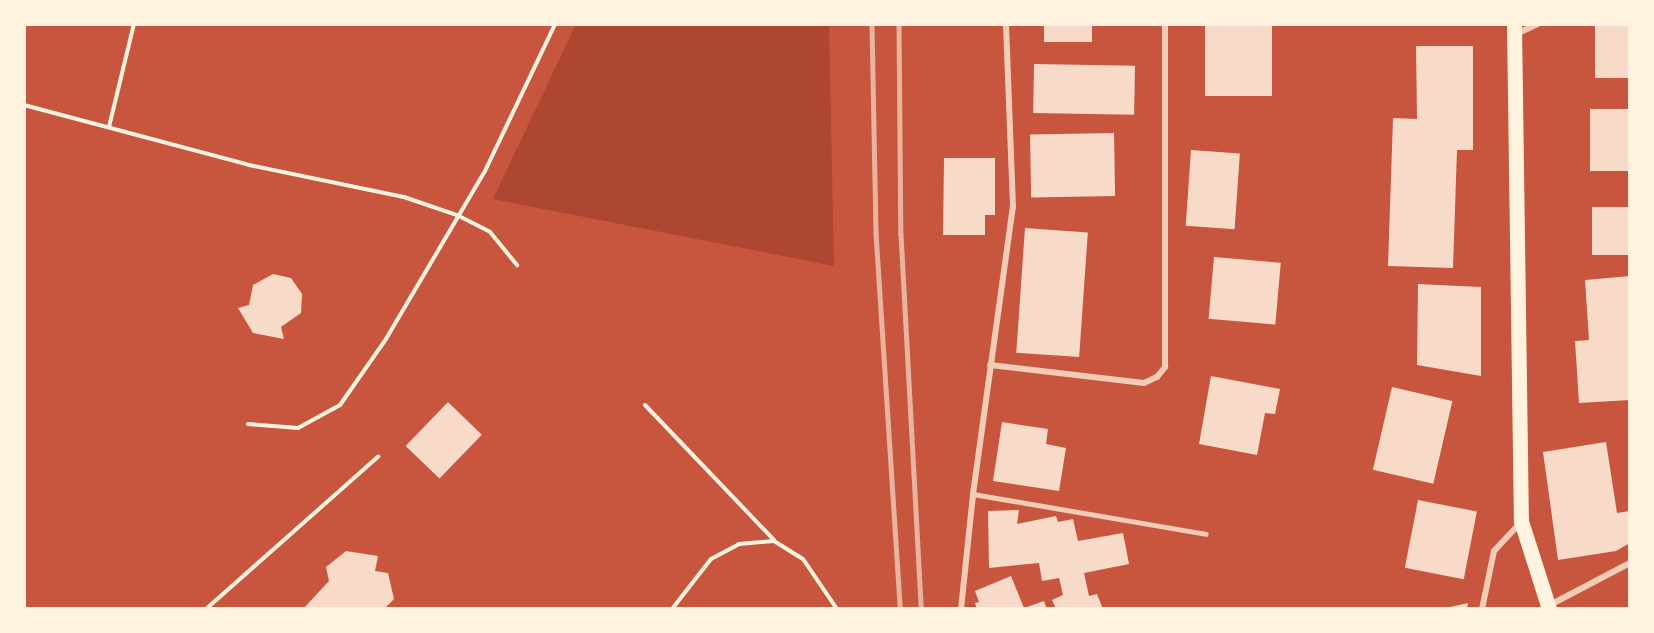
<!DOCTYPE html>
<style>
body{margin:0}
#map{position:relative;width:1654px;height:633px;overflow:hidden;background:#c8553d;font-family:"Fira Sans",sans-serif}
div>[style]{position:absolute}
.green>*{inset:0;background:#ae4732}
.building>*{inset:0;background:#f7dbc8;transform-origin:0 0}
.path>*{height:4px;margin:-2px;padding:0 2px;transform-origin:2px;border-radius:2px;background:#fff3e0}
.service>*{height:4.5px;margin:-2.25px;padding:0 2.25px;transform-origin:2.25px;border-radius:2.25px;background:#f1ccb7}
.minor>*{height:6px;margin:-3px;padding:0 3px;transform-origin:3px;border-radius:3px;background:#f1ccb7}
.primary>*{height:15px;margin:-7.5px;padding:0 7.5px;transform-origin:7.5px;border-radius:7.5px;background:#fff3e0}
.rail>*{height:4.5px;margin:-2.25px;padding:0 2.25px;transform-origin:2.25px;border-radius:2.25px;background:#e9b49f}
span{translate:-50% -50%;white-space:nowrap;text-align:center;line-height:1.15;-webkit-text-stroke:4.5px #fff3e0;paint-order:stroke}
.frame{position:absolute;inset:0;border:26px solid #fff3e0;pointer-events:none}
</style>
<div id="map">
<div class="green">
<i style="clip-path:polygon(576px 24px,829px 24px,834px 266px,493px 199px)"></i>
</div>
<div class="building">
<i style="left:1044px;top:24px;width:48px;height:18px"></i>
<i style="left:1205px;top:24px;width:67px;height:72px"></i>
<i style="left:1595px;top:24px;width:35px;height:54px"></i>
<i style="clip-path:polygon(1416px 46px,1473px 46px,1473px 150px,1457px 150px,1453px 268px,1388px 266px,1393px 118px,1417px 119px)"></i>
<i style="left:1034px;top:64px;width:101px;height:49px;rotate:1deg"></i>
<i style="left:1590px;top:109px;width:40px;height:62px"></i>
<i style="left:1114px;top:133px;width:63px;height:84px;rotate:89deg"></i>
<i style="left:1191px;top:150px;width:49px;height:76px;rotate:4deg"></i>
<i style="clip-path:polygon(944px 158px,995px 158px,995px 215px,985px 215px,985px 235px,943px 235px)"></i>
<i style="left:1592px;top:207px;width:38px;height:48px"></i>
<i style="left:1025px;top:228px;width:63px;height:125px;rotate:4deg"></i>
<i style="left:1214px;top:257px;width:67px;height:62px;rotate:5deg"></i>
<i style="clip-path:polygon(273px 274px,291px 278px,302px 294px,301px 313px,281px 327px,284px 339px,253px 333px,238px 308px,249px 305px,253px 285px)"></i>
<i style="clip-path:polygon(1630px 276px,1630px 400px,1579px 403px,1575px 341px,1589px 340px,1585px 280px)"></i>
<i style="clip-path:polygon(1418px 284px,1481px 287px,1481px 376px,1417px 365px)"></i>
<i style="clip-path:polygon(1211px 376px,1280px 389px,1275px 414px,1265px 413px,1257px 455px,1199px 444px)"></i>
<i style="left:1392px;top:387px;width:62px;height:85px;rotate:13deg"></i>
<i style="left:448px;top:402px;width:47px;height:61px;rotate:44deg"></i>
<i style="clip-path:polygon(1002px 422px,1048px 429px,1046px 444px,1066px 448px,1059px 491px,993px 481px)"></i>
<i style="clip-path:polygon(1606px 442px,1617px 513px,1630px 511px,1630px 543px,1616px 551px,1558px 560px,1543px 452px)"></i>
<i style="left:1418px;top:500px;width:60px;height:69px;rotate:11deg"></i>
<i style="clip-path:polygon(1019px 510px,1017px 524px,1056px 516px,1058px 522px,1073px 519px,1078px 541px,1123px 533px,1129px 564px,1084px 573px,1089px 596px,1097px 594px,1103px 609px,1056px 609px,1052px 600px,1063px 595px,1059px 578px,1042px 581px,1039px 563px,989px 568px,988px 511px)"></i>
<i style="clip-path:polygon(346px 551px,378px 556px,375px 571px,388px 573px,394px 599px,384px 609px,303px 609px,329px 581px,326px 567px)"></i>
<i style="clip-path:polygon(1011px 576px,1024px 608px,1044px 601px,1047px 609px,977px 609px,975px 603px,979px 602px,975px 591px)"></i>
<i style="clip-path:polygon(1468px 603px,1467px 609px,1446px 609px,1446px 608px)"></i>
</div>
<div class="path">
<i style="left:24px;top:105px;width:233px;rotate:14.9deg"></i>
<i style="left:249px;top:165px;width:158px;rotate:11.7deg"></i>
<i style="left:404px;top:197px;width:56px;rotate:18.8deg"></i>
<i style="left:457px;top:215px;width:37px;rotate:27deg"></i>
<i style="left:490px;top:232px;width:43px;rotate:50.7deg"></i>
<i style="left:109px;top:127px;width:106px;rotate:-76.4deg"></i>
<i style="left:645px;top:405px;width:187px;rotate:46.3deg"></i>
<i style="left:248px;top:424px;width:50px;rotate:4.6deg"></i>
<i style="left:298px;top:428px;width:48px;rotate:-28.7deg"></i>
<i style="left:340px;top:405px;width:80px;rotate:-55.1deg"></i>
<i style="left:386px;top:339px;width:195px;rotate:-59.5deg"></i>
<i style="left:485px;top:171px;width:163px;rotate:-64.5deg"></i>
<i style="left:206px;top:609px;width:230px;rotate:-41.5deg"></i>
<i style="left:672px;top:609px;width:63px;rotate:-52deg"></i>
<i style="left:711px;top:559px;width:32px;rotate:-28deg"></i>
<i style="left:739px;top:544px;width:35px;rotate:-5deg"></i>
<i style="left:774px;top:541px;width:34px;rotate:32deg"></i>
<i style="left:803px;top:559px;width:60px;rotate:55.8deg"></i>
</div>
<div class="service">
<i style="left:973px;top:494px;width:236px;rotate:9.7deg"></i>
</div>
<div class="minor">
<i style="left:1514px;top:35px;width:26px;rotate:-25deg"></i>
<i style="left:990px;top:365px;width:155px;rotate:6.7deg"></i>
<i style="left:1144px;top:383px;width:14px;rotate:-25deg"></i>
<i style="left:1157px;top:377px;width:13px;rotate:-51deg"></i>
<i style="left:1165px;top:367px;width:343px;rotate:-90deg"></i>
<i style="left:1548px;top:606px;width:93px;rotate:-27.7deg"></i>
<i style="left:961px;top:609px;width:116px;rotate:-84deg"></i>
<i style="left:973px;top:494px;width:290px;rotate:-82.1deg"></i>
<i style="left:1013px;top:207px;width:183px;rotate:-92.2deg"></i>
<i style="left:1482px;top:609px;width:59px;rotate:-78.3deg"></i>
<i style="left:1494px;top:551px;width:40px;rotate:-47deg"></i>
</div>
<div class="primary">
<i style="left:1514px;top:24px;width:497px;rotate:89.2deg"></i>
<i style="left:1521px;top:521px;width:92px;rotate:72.3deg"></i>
</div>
<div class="rail">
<i style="left:872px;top:24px;width:209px;rotate:88.9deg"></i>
<i style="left:876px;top:233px;width:377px;rotate:86.3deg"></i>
<i style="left:899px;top:24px;width:210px;rotate:89.5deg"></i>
<i style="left:901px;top:234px;width:376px;rotate:86.9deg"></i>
</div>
<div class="frame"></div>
</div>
